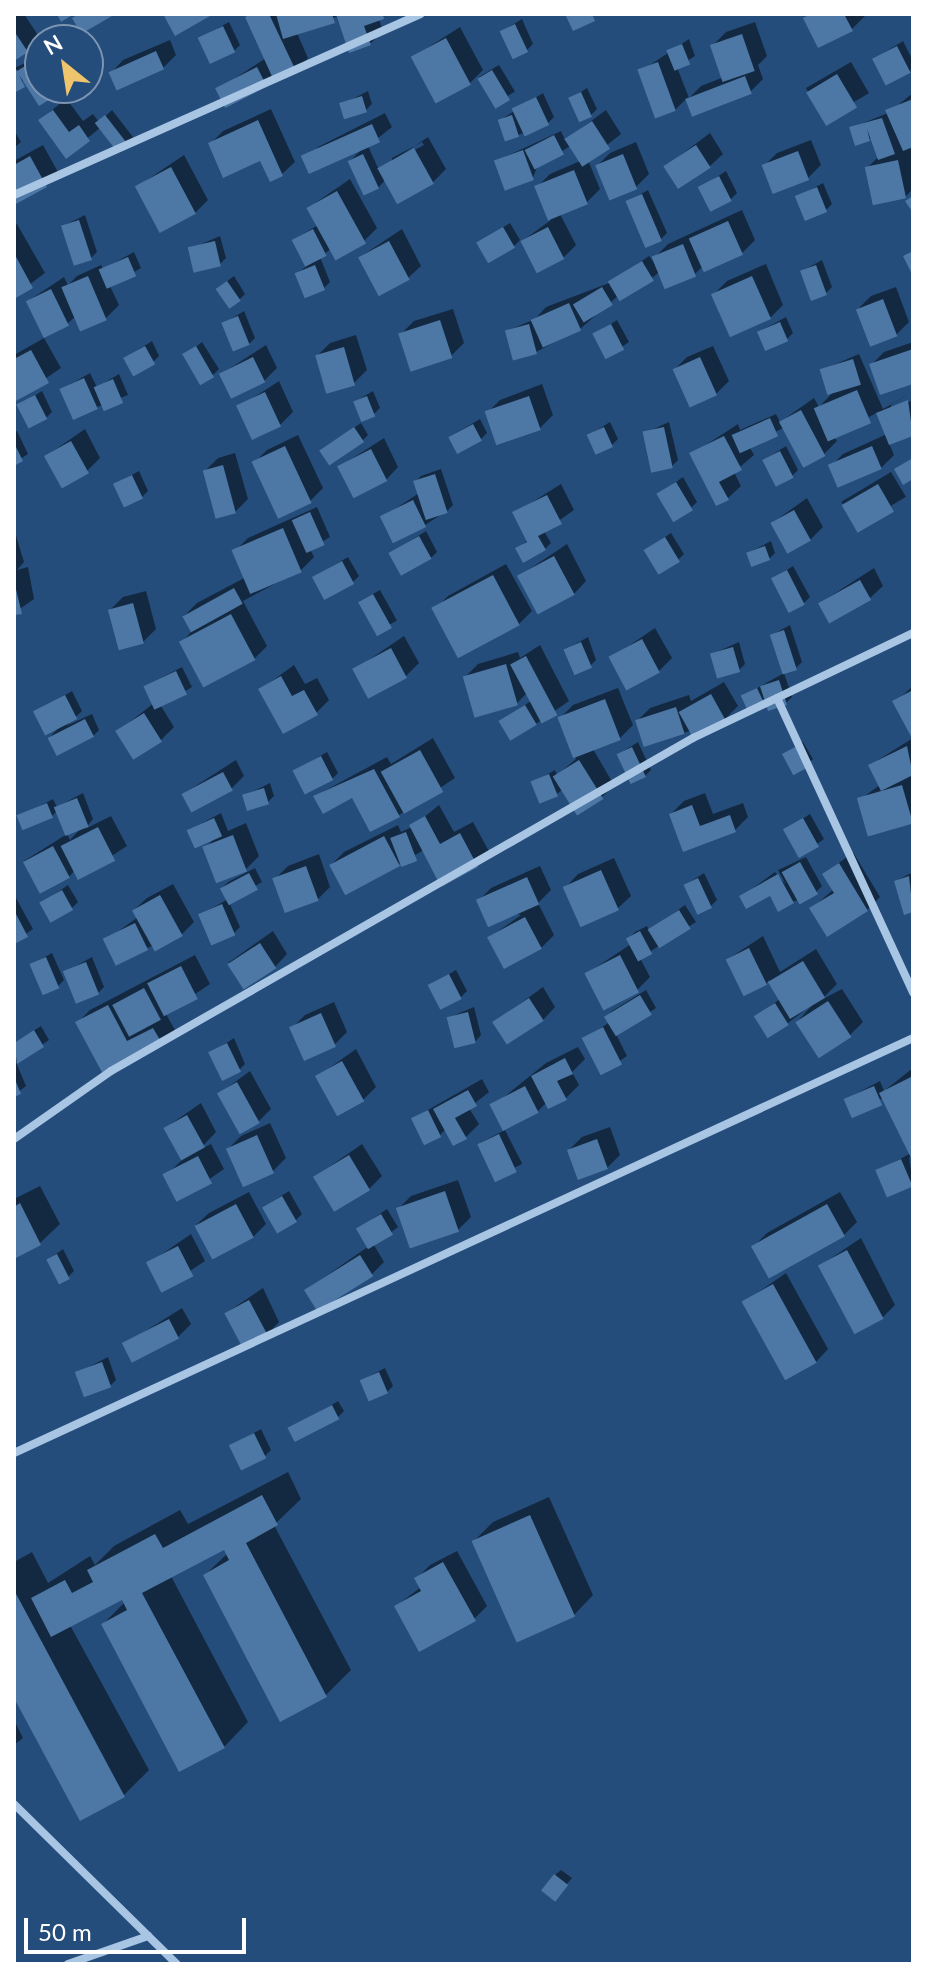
<!DOCTYPE html>
<style>
body{margin:0}
#map{position:relative;width:927px;height:1978px;overflow:hidden;background:#254d7b;font-family:Lato,sans-serif}
div>[style]{position:absolute}
.shadow>*{inset:0;background:#0007;transform-origin:0 0}
.building>*{inset:0;background:#4d77a4;transform-origin:0 0}
.minor>*{height:8px;margin:-4px;padding:0 4px;transform-origin:4px;border-radius:4px;background:#a8c5e4}
span{translate:-50% -50%;white-space:nowrap;text-align:center;line-height:1.15;-webkit-text-stroke:6px #254d7b;paint-order:stroke}
.frame{position:absolute;inset:0;border:16px solid #fff;pointer-events:none}
.north{position:absolute;left:24px;top:24px;width:80px;height:80px;box-sizing:border-box;background:#254d7b;border:2px solid #7c94b0;border-radius:50%;rotate:330deg;font-size:22px;font-weight:700;line-height:32px;text-align:center;color:#fff}
.north::after{content:'';display:block;margin:auto;width:28px;height:36px;background:#eec56d;clip-path:polygon(50% 0,100% 100%,50% 72%,0 100%)}
.scale{position:absolute;left:24px;top:1918px;width:222px;height:36px;box-sizing:border-box;border:4px solid #fff;border-top:0;padding-left:10px;font-size:24px;line-height:28px;white-space:nowrap;color:#fff;-webkit-text-stroke:6px #254d7b;paint-order:stroke}
</style>
<div id="map">
<div class="shadow">
<i style="clip-path:polygon(14px 14px,24px 14px,40px 38px,14px 59px)"></i>
<i style="clip-path:polygon(251px 14px,387px 14px,379px 19px,383px 31px,370px 44px,338px 16px,297px 33px,308px 58px,295px 71px,266px 85px,217px 90px,266px 58px,247px 18px)"></i>
<i style="clip-path:polygon(809px 14px,864px 14px,865px 16px,852px 29px,805px 18px)"></i>
<i style="clip-path:polygon(522px 19px,533px 44px,527px 50px,502px 31px)"></i>
<i style="clip-path:polygon(229px 22px,240px 45px,234px 51px,200px 38px)"></i>
<i style="clip-path:polygon(755px 22px,767px 56px,758px 65px,763px 79px,750px 92px,693px 114px,687px 98px,675px 110px,641px 71px,689px 39px,695px 56px,677px 67px,689px 98px,701px 86px,724px 77px,713px 45px,726px 32px)"></i>
<i style="clip-path:polygon(460px 27px,483px 70px,470px 83px,413px 57px)"></i>
<i style="clip-path:polygon(170px 40px,176px 55px,163px 68px,111px 73px,123px 60px)"></i>
<i style="clip-path:polygon(903px 41px,913px 61px,910px 72px,874px 59px)"></i>
<i style="clip-path:polygon(88px 51px,99px 69px,88px 80px)"></i>
<i style="clip-path:polygon(37px 58px,40px 88px,76px 88px,57px 90px,40px 103px,25px 80px,14px 89px,14px 68px)"></i>
<i style="left:851px;top:62px;width:36px;height:52px;rotate:60deg"></i>
<i style="left:499px;top:65px;width:31px;height:23px;rotate:59deg"></i>
<i style="clip-path:polygon(587px 88px,597px 109px,591px 115px,570px 99px)"></i>
<i style="clip-path:polygon(368px 91px,372px 104px,366px 110px,341px 105px)"></i>
<i style="clip-path:polygon(543px 93px,554px 117px,548px 123px,518px 135px,500px 120px)"></i>
<i style="clip-path:polygon(913px 93px,913px 189px,905px 197px,868px 167px,879px 156px,872px 138px,856px 143px,851px 128px,888px 113px)"></i>
<i style="clip-path:polygon(66px 98px,83px 121px,93px 114px,99px 122px,112px 110px,133px 137px,127px 143px,101px 127px,66px 156px,41px 120px)"></i>
<i style="clip-path:polygon(271px 109px,295px 162px,282px 174px,261px 158px,210px 144px,223px 131px)"></i>
<i style="clip-path:polygon(606px 110px,621px 134px,588px 160px,600px 189px,587px 202px,560px 214px,576px 245px,563px 258px,522px 241px,551px 220px,537px 187px,550px 174px,580px 161px,570px 146px,537px 167px,533px 178px,496px 161px,561px 131px,565px 140px)"></i>
<i style="clip-path:polygon(evenodd,385px 113px,392px 127px,368px 146px,379px 170px,428px 137px,446px 169px,433px 182px,398px 201px,386px 179px,378px 188px,350px 161px,360px 151px,305px 160px,318px 147px,385px 113px,422px 142px,424px 145px,392px 162px,392px 158px,422px 142px)"></i>
<i style="clip-path:polygon(14px 130px,21px 142px,14px 148px)"></i>
<i style="clip-path:polygon(710px 133px,723px 154px,710px 166px,666px 166px)"></i>
<i style="clip-path:polygon(811px 140px,821px 165px,808px 178px,774px 191px,764px 166px,777px 153px)"></i>
<i style="clip-path:polygon(636px 142px,649px 174px,636px 187px,597px 166px,610px 153px)"></i>
<i style="clip-path:polygon(43px 145px,58px 172px,14px 203px,14px 161px)"></i>
<i style="clip-path:polygon(184px 155px,208px 200px,195px 213px,138px 186px)"></i>
<i style="clip-path:polygon(726px 171px,737px 193px,731px 199px,700px 188px)"></i>
<i style="clip-path:polygon(350px 179px,377px 228px,364px 241px,331px 249px,320px 257px,330px 282px,324px 288px,296px 274px,307px 266px,293px 240px,318px 225px,308px 208px)"></i>
<i style="clip-path:polygon(823px 183px,832px 204px,826px 210px,797px 197px)"></i>
<i style="clip-path:polygon(648px 190px,667px 233px,661px 239px,627px 202px)"></i>
<i style="clip-path:polygon(742px 210px,755px 240px,742px 253px,703px 266px,695px 274px,660px 272px,622px 299px,619px 295px,580px 329px,536px 352px,507px 331px,535px 319px,546px 307px,609px 283px,649px 256px,659px 269px,655px 257px,668px 244px)"></i>
<i style="clip-path:polygon(85px 215px,97px 252px,91px 258px,63px 226px)"></i>
<i style="clip-path:polygon(510px 223px,520px 240px,514px 246px,478px 243px)"></i>
<i style="clip-path:polygon(17px 224px,45px 273px,14px 296px,14px 226px)"></i>
<i style="clip-path:polygon(402px 229px,421px 266px,408px 278px,360px 257px)"></i>
<i style="clip-path:polygon(220px 236px,226px 258px,220px 264px,190px 249px)"></i>
<i style="clip-path:polygon(134px 252px,141px 268px,110px 286px,119px 305px,106px 318px,76px 316px,67px 324px,28px 301px,64px 277px,68px 285px,77px 276px,101px 265px,103px 269px)"></i>
<i style="clip-path:polygon(822px 260px,832px 287px,826px 293px,802px 271px)"></i>
<i style="clip-path:polygon(766px 264px,783px 305px,770px 318px,714px 294px,727px 281px)"></i>
<i style="clip-path:polygon(234px 276px,245px 294px,239px 300px,218px 288px)"></i>
<i style="clip-path:polygon(896px 287px,909px 322px,896px 335px,858px 309px,871px 296px)"></i>
<i style="clip-path:polygon(453px 309px,464px 343px,451px 356px,401px 334px,414px 321px)"></i>
<i style="clip-path:polygon(244px 311px,255px 338px,249px 344px,223px 324px)"></i>
<i style="clip-path:polygon(786px 317px,793px 333px,787px 339px,759px 332px)"></i>
<i style="clip-path:polygon(617px 320px,629px 342px,607px 357px,596px 334px)"></i>
<i style="clip-path:polygon(356px 335px,367px 370px,354px 383px,317px 356px,330px 343px)"></i>
<i style="clip-path:polygon(44px 338px,61px 368px,14px 400px,14px 355px)"></i>
<i style="clip-path:polygon(152px 341px,159px 356px,153px 362px,125px 358px)"></i>
<i style="clip-path:polygon(202px 342px,219px 369px,213px 375px,185px 355px)"></i>
<i style="clip-path:polygon(913px 342px,913px 382px,871px 365px,884px 352px)"></i>
<i style="clip-path:polygon(266px 345px,277px 368px,264px 381px,221px 374px)"></i>
<i style="clip-path:polygon(713px 346px,729px 381px,716px 394px,674px 370px,687px 357px)"></i>
<i style="clip-path:polygon(859px 354px,883px 409px,913px 392px,891px 404px,891px 409px,913px 400px,913px 433px,889px 443px,894px 455px,881px 468px,830px 467px,843px 454px,887px 434px,878px 412px,834px 437px,837px 441px,824px 454px,783px 428px,749px 446px,754px 455px,734px 472px,741px 486px,728px 498px,692px 454px,738px 424px,740px 430px,776px 414px,780px 422px,814px 398px,819px 407px,835px 390px,822px 370px)"></i>
<i style="clip-path:polygon(90px 373px,97px 387px,119px 374px,128px 395px,97px 407px,62px 389px)"></i>
<i style="clip-path:polygon(279px 381px,293px 412px,280px 425px,239px 407px)"></i>
<i style="clip-path:polygon(542px 384px,553px 415px,540px 428px,487px 413px,500px 400px)"></i>
<i style="clip-path:polygon(42px 391px,52px 412px,46px 418px,18px 406px)"></i>
<i style="clip-path:polygon(373px 391px,380px 408px,374px 414px,356px 401px)"></i>
<i style="clip-path:polygon(480px 419px,487px 433px,481px 439px,451px 436px)"></i>
<i style="clip-path:polygon(610px 422px,618px 439px,612px 445px,589px 435px)"></i>
<i style="clip-path:polygon(669px 422px,678px 460px,672px 466px,645px 433px)"></i>
<i style="clip-path:polygon(361px 423px,368px 435px,362px 441px,320px 450px)"></i>
<i style="clip-path:polygon(85px 429px,100px 458px,87px 471px,46px 456px)"></i>
<i style="clip-path:polygon(17px 431px,28px 454px,14px 463px,14px 432px)"></i>
<i style="clip-path:polygon(298px 435px,323px 488px,310px 501px,254px 463px,267px 450px)"></i>
<i style="clip-path:polygon(384px 438px,398px 467px,386px 480px,339px 467px)"></i>
<i style="clip-path:polygon(786px 446px,798px 470px,792px 476px,764px 460px)"></i>
<i style="clip-path:polygon(235px 453px,248px 499px,235px 512px,205px 471px,218px 458px)"></i>
<i style="clip-path:polygon(441px 469px,453px 505px,447px 511px,425px 525px,383px 517px,419px 493px,415px 482px,421px 476px)"></i>
<i style="clip-path:polygon(139px 471px,148px 491px,142px 497px,115px 484px)"></i>
<i style="left:891px;top:472px;width:29px;height:58px;rotate:59deg"></i>
<i style="clip-path:polygon(683px 477px,697px 502px,691px 508px,659px 494px)"></i>
<i style="clip-path:polygon(561px 484px,574px 510px,544px 531px,551px 543px,545px 549px,517px 549px,528px 540px,515px 513px)"></i>
<i style="clip-path:polygon(807px 498px,823px 527px,810px 540px,772px 523px)"></i>
<i style="clip-path:polygon(317px 507px,330px 537px,310px 549px,314px 557px,301px 570px,243px 601px,267px 646px,254px 659px,182px 642px,192px 631px,184px 616px,197px 603px,246px 577px,235px 551px,248px 538px)"></i>
<i style="clip-path:polygon(14px 529px,24px 562px,17px 570px,28px 567px,34px 599px,14px 613px)"></i>
<i style="clip-path:polygon(426px 531px,437px 552px,431px 558px,391px 553px)"></i>
<i style="clip-path:polygon(671px 533px,684px 554px,678px 560px,646px 550px)"></i>
<i style="clip-path:polygon(771px 541px,775px 553px,769px 559px,748px 553px)"></i>
<i style="clip-path:polygon(567px 544px,586px 581px,574px 594px,519px 576px)"></i>
<i style="clip-path:polygon(348px 557px,359px 576px,353px 582px,314px 577px)"></i>
<i style="clip-path:polygon(506px 564px,532px 611px,519px 624px,435px 609px,448px 596px)"></i>
<i style="clip-path:polygon(793px 566px,810px 597px,804px 603px,774px 578px)"></i>
<i style="clip-path:polygon(874px 568px,883px 586px,870px 598px,820px 603px)"></i>
<i style="left:380px;top:590px;width:35px;height:23px;rotate:61deg"></i>
<i style="clip-path:polygon(146px 591px,156px 629px,143px 642px,110px 610px,123px 597px)"></i>
<i style="clip-path:polygon(790px 625px,802px 662px,796px 668px,772px 635px)"></i>
<i style="clip-path:polygon(655px 628px,672px 658px,659px 671px,611px 658px)"></i>
<i style="clip-path:polygon(404px 636px,419px 663px,406px 676px,354px 670px)"></i>
<i style="clip-path:polygon(588px 637px,596px 660px,590px 666px,565px 650px)"></i>
<i style="clip-path:polygon(739px 642px,745px 664px,739px 670px,712px 654px)"></i>
<i style="clip-path:polygon(540px 645px,569px 701px,536px 724px,501px 721px,531px 701px,527px 693px,517px 703px,465px 677px,478px 664px,518px 652px,520px 658px)"></i>
<i style="clip-path:polygon(294px 665px,305px 684px,317px 678px,329px 700px,316px 713px,261px 689px)"></i>
<i style="clip-path:polygon(182px 667px,192px 687px,161px 706px,174px 727px,161px 740px,118px 731px,154px 703px,147px 688px,153px 682px)"></i>
<i style="clip-path:polygon(784px 673px,792px 697px,786px 703px,743px 696px)"></i>
<i style="clip-path:polygon(724px 682px,738px 706px,725px 719px,684px 733px,637px 721px,650px 708px,689px 695px,691px 701px)"></i>
<i style="clip-path:polygon(913px 686px,913px 736px,895px 702px)"></i>
<i style="clip-path:polygon(618px 688px,633px 725px,620px 738px,593px 749px,614px 785px,601px 798px,563px 789px,557px 794px,534px 782px,555px 770px,557px 775px,576px 759px,560px 718px,573px 705px)"></i>
<i style="clip-path:polygon(72px 691px,82px 711px,66px 726px,92px 714px,99px 730px,93px 736px,50px 737px,60px 726px,35px 713px)"></i>
<i style="clip-path:polygon(433px 738px,455px 778px,399px 815px,352px 794px,315px 796px,387px 757px,391px 764px)"></i>
<i style="clip-path:polygon(913px 738px,913px 821px,870px 835px,859px 800px,880px 785px,870px 765px)"></i>
<i style="clip-path:polygon(638px 742px,651px 770px,645px 776px,619px 754px)"></i>
<i style="clip-path:polygon(803px 742px,813px 759px,807px 765px,784px 755px)"></i>
<i style="clip-path:polygon(327px 752px,338px 773px,332px 779px,295px 771px)"></i>
<i style="clip-path:polygon(236px 760px,244px 776px,231px 789px,183px 794px)"></i>
<i style="clip-path:polygon(270px 783px,274px 796px,268px 802px,244px 796px)"></i>
<i style="clip-path:polygon(evenodd,83px 793px,93px 819px,85px 829px,111px 816px,127px 846px,79px 877px,75px 870px,69px 877px,24px 861px,67px 834px,57px 811px,52px 816px,19px 817px,53px 799px,57px 807px,83px 793px,81px 828px,70px 840px,67px 834px,81px 828px)"></i>
<i style="clip-path:polygon(705px 793px,713px 814px,743px 803px,748px 817px,735px 830px,684px 849px,671px 814px,684px 801px)"></i>
<i style="clip-path:polygon(439px 805px,454px 832px,473px 822px,490px 853px,477px 866px,424px 850px,399px 864px,331px 865px,344px 852px,398px 825px,401px 832px,412px 827px)"></i>
<i style="clip-path:polygon(221px 813px,228px 831px,246px 823px,259px 856px,246px 869px,205px 848px,216px 837px,189px 830px)"></i>
<i style="clip-path:polygon(810px 814px,824px 839px,800px 856px,785px 830px)"></i>
<i style="clip-path:polygon(853px 852px,880px 897px,867px 910px,812px 908px,834px 889px,825px 874px)"></i>
<i style="clip-path:polygon(319px 854px,330px 887px,317px 900px,275px 879px,288px 866px)"></i>
<i style="clip-path:polygon(806px 857px,822px 886px,816px 892px,793px 902px,771px 893px,741px 897px,775px 872px,786px 885px,778px 870px)"></i>
<i style="clip-path:polygon(614px 858px,631px 896px,618px 908px,566px 887px,578px 874px)"></i>
<i style="clip-path:polygon(540px 866px,551px 890px,538px 903px,554px 935px,541px 948px,490px 937px,521px 915px,478px 901px,491px 888px)"></i>
<i style="clip-path:polygon(255px 868px,262px 882px,229px 902px,240px 927px,234px 933px,200px 915px,228px 899px,222px 888px,228px 882px)"></i>
<i style="clip-path:polygon(913px 872px,913px 910px,905px 912px,896px 881px)"></i>
<i style="clip-path:polygon(704px 873px,717px 900px,711px 906px,685px 885px)"></i>
<i style="clip-path:polygon(173px 884px,194px 922px,181px 935px,147px 948px,106px 940px,138px 917px,134px 910px,147px 898px)"></i>
<i style="clip-path:polygon(68px 885px,78px 902px,72px 908px,42px 903px)"></i>
<i style="clip-path:polygon(16px 898px,33px 929px,14px 942px,14px 899px)"></i>
<i style="clip-path:polygon(685px 905px,696px 922px,640px 958px,650px 977px,637px 990px,586px 974px,631px 944px,629px 938px,635px 932px,647px 926px,649px 931px)"></i>
<i style="clip-path:polygon(273px 931px,287px 954px,275px 967px,228px 963px)"></i>
<i style="clip-path:polygon(763px 936px,780px 972px,816px 949px,837px 984px,821px 1000px,842px 989px,863px 1022px,850px 1035px,798px 1021px,813px 1004px,788px 1023px,756px 1016px,780px 999px,769px 980px,766px 984px,728px 959px)"></i>
<i style="clip-path:polygon(52px 953px,64px 980px,58px 986px,32px 964px)"></i>
<i style="clip-path:polygon(195px 955px,210px 984px,166px 1014px,175px 1030px,104px 1074px,78px 1022px,90px 1010px)"></i>
<i style="clip-path:polygon(92px 957px,104px 987px,98px 993px,65px 972px)"></i>
<i style="clip-path:polygon(456px 970px,467px 991px,461px 997px,431px 985px)"></i>
<i style="clip-path:polygon(543px 987px,555px 1007px,543px 1020px,495px 1022px)"></i>
<i style="clip-path:polygon(646px 990px,656px 1008px,616px 1034px,627px 1056px,603px 1072px,585px 1038px,610px 1022px,606px 1017px,612px 1011px)"></i>
<i style="clip-path:polygon(334px 1002px,347px 1032px,334px 1045px,292px 1028px,305px 1015px)"></i>
<i style="clip-path:polygon(474px 1007px,481px 1035px,475px 1042px,450px 1017px)"></i>
<i style="clip-path:polygon(41px 1026px,49px 1040px,16px 1062px,26px 1086px,14px 1095px,14px 1043px)"></i>
<i style="clip-path:polygon(234px 1038px,245px 1064px,239px 1070px,211px 1053px)"></i>
<i style="clip-path:polygon(578px 1047px,585px 1059px,572px 1072px,579px 1085px,566px 1098px,547px 1102px,538px 1111px,493px 1106px,546px 1063px)"></i>
<i style="clip-path:polygon(356px 1049px,376px 1087px,363px 1100px,318px 1076px)"></i>
<i style="clip-path:polygon(913px 1068px,913px 1157px,909px 1157px,913px 1184px,889px 1195px,878px 1171px,911px 1153px,884px 1099px,846px 1099px,880px 1081px,884px 1091px)"></i>
<i style="clip-path:polygon(250px 1071px,271px 1109px,258px 1122px,220px 1093px)"></i>
<i style="clip-path:polygon(482px 1079px,489px 1092px,469px 1108px,479px 1124px,466px 1137px,446px 1129px,439px 1136px,414px 1118px)"></i>
<i style="clip-path:polygon(201px 1103px,216px 1132px,199px 1150px,211px 1144px,224px 1169px,179px 1200px,166px 1175px,182px 1160px,165px 1128px)"></i>
<i style="clip-path:polygon(270px 1123px,286px 1158px,273px 1171px,228px 1149px,241px 1136px)"></i>
<i style="clip-path:polygon(610px 1127px,620px 1155px,607px 1168px,569px 1150px,582px 1137px)"></i>
<i style="left:505px;top:1130px;width:38px;height:28px;rotate:63deg"></i>
<i style="clip-path:polygon(362px 1144px,382px 1176px,369px 1189px,316px 1176px)"></i>
<i style="clip-path:polygon(458px 1180px,471px 1217px,458px 1230px,398px 1209px,411px 1196px)"></i>
<i style="clip-path:polygon(40px 1186px,60px 1224px,40px 1243px,14px 1257px,14px 1199px)"></i>
<i style="clip-path:polygon(289px 1191px,302px 1214px,296px 1220px,264px 1207px)"></i>
<i style="clip-path:polygon(249px 1192px,266px 1224px,253px 1237px,196px 1225px,209px 1213px)"></i>
<i style="clip-path:polygon(840px 1192px,857px 1222px,844px 1235px,754px 1246px,767px 1233px)"></i>
<i style="clip-path:polygon(387px 1209px,398px 1227px,374px 1245px,384px 1262px,371px 1275px,306px 1290px,369px 1246px,358px 1229px)"></i>
<i style="clip-path:polygon(191px 1234px,205px 1261px,163px 1289px,149px 1263px)"></i>
<i style="clip-path:polygon(861px 1238px,895px 1305px,882px 1318px,821px 1265px)"></i>
<i style="clip-path:polygon(63px 1249px,74px 1271px,68px 1277px,48px 1260px)"></i>
<i style="clip-path:polygon(786px 1273px,828px 1349px,816px 1362px,744px 1302px)"></i>
<i style="clip-path:polygon(263px 1288px,279px 1322px,267px 1335px,226px 1313px)"></i>
<i style="clip-path:polygon(182px 1308px,191px 1324px,178px 1337px,125px 1344px)"></i>
<i style="clip-path:polygon(108px 1357px,116px 1380px,110px 1386px,77px 1373px)"></i>
<i style="clip-path:polygon(385px 1368px,393px 1386px,387px 1392px,362px 1380px)"></i>
<i style="clip-path:polygon(338px 1401px,344px 1411px,338px 1417px,291px 1430px)"></i>
<i style="clip-path:polygon(261px 1429px,271px 1450px,265px 1456px,231px 1446px)"></i>
<i style="clip-path:polygon(288px 1472px,301px 1499px,274px 1525px,351px 1670px,326px 1695px,281px 1719px,205px 1575px,228px 1553px,225px 1547px,171px 1576px,248px 1722px,224px 1747px,103px 1624px,125px 1602px,122px 1597px,70px 1625px,149px 1770px,124px 1795px,14px 1694px,14px 1562px,32px 1552px,48px 1583px,90px 1556px,95px 1565px,114px 1546px,180px 1510px,188px 1524px)"></i>
<i style="clip-path:polygon(549px 1497px,593px 1595px,574px 1615px,474px 1541px,493px 1522px)"></i>
<i style="clip-path:polygon(457px 1551px,487px 1606px,474px 1619px,396px 1606px,421px 1587px,417px 1578px,430px 1565px)"></i>
<i style="clip-path:polygon(14px 1720px,23px 1738px,14px 1745px)"></i>
<i style="clip-path:polygon(561px 1870px,572px 1878px,560px 1892px,555px 1875px)"></i>
</div>
<div class="building">
<i style="clip-path:polygon(57px 14px,74px 14px,61px 22px)"></i>
<i style="clip-path:polygon(79px 14px,111px 14px,112px 16px,81px 34px,72px 18px)"></i>
<i style="clip-path:polygon(163px 14px,209px 14px,210px 16px,175px 36px)"></i>
<i style="clip-path:polygon(252px 14px,269px 14px,297px 73px,275px 83px,245px 17px)"></i>
<i style="clip-path:polygon(276px 14px,332px 14px,335px 23px,283px 39px)"></i>
<i style="clip-path:polygon(336px 14px,383px 14px,384px 19px,364px 26px,371px 45px,349px 53px)"></i>
<i style="clip-path:polygon(565px 14px,592px 14px,595px 21px,573px 31px)"></i>
<i style="clip-path:polygon(811px 14px,844px 14px,853px 31px,818px 48px,803px 18px)"></i>
<i style="left:515px;top:24px;width:31px;height:17px;rotate:65deg"></i>
<i style="left:223px;top:26px;width:29px;height:28px;rotate:65deg"></i>
<i style="clip-path:polygon(14px 31px,28px 52px,14px 61px)"></i>
<i style="left:742px;top:34px;width:39px;height:34px;rotate:71deg"></i>
<i style="left:446px;top:38px;width:53px;height:40px;rotate:62deg"></i>
<i style="left:682px;top:44px;width:22px;height:17px;rotate:68deg"></i>
<i style="left:897px;top:46px;width:30px;height:28px;rotate:63deg"></i>
<i style="left:156px;top:51px;width:20px;height:52px;rotate:66deg"></i>
<i style="left:658px;top:62px;width:52px;height:22px;rotate:70deg"></i>
<i style="clip-path:polygon(30px 63px,40px 88px,52px 98px,39px 106px,19px 75px,25px 87px,14px 93px,14px 65px,17px 71px)"></i>
<i style="left:257px;top:67px;width:22px;height:47px;rotate:63deg"></i>
<i style="left:492px;top:70px;width:35px;height:17px;rotate:59deg"></i>
<i style="left:837px;top:74px;width:39px;height:36px;rotate:59deg"></i>
<i style="left:745px;top:76px;width:19px;height:64px;rotate:69deg"></i>
<i style="clip-path:polygon(53px 88px,79px 88px,61px 100px)"></i>
<i style="left:581px;top:92px;width:27px;height:14px;rotate:66deg"></i>
<i style="left:362px;top:96px;width:17px;height:24px;rotate:73deg"></i>
<i style="left:536px;top:97px;width:31px;height:27px;rotate:65deg"></i>
<i style="clip-path:polygon(913px 99px,913px 147px,903px 151px,885px 110px)"></i>
<i style="clip-path:polygon(53px 110px,69px 132px,79px 125px,90px 141px,66px 159px,38px 120px)"></i>
<i style="left:105px;top:115px;width:37px;height:13px;rotate:52deg"></i>
<i style="left:512px;top:115px;width:23px;height:15px;rotate:72deg"></i>
<i style="clip-path:polygon(882px 118px,895px 154px,878px 160px,867px 129px,870px 141px,855px 146px,849px 127px)"></i>
<i style="clip-path:polygon(258px 120px,283px 176px,270px 182px,260px 161px,223px 178px,208px 143px)"></i>
<i style="left:592px;top:121px;width:33px;height:33px;rotate:57deg"></i>
<i style="left:372px;top:124px;width:20px;height:78px;rotate:66deg"></i>
<i style="left:554px;top:135px;width:22px;height:33px;rotate:63deg"></i>
<i style="left:696px;top:145px;width:27px;height:39px;rotate:57deg"></i>
<i style="left:414px;top:148px;width:41px;height:42px;rotate:61deg"></i>
<i style="left:523px;top:150px;width:32px;height:31px;rotate:70deg"></i>
<i style="left:798px;top:151px;width:31px;height:39px;rotate:69deg"></i>
<i style="left:363px;top:154px;width:38px;height:17px;rotate:65deg"></i>
<i style="left:623px;top:154px;width:38px;height:30px;rotate:68deg"></i>
<i style="clip-path:polygon(30px 156px,47px 187px,14px 205px,14px 165px)"></i>
<i style="left:898px;top:160px;width:39px;height:34px;rotate:78deg"></i>
<i style="left:171px;top:167px;width:53px;height:41px;rotate:62deg"></i>
<i style="left:574px;top:170px;width:37px;height:43px;rotate:68deg"></i>
<i style="left:719px;top:176px;width:28px;height:24px;rotate:63deg"></i>
<i style="left:817px;top:187px;width:27px;height:24px;rotate:68deg"></i>
<i style="left:337px;top:191px;width:60px;height:35px;rotate:61deg"></i>
<i style="left:642px;top:194px;width:51px;height:18px;rotate:67deg"></i>
<i style="clip-path:polygon(913px 196px,913px 213px,905px 201px)"></i>
<i style="left:79px;top:220px;width:42px;height:19px;rotate:72deg"></i>
<i style="left:728px;top:221px;width:37px;height:43px;rotate:66deg"></i>
<i style="left:503px;top:227px;width:24px;height:31px;rotate:60deg"></i>
<i style="left:548px;top:227px;width:36px;height:31px;rotate:63deg"></i>
<i style="left:313px;top:229px;width:30px;height:24px;rotate:63deg"></i>
<i style="left:215px;top:241px;width:26px;height:28px;rotate:77deg"></i>
<i style="left:389px;top:241px;width:44px;height:35px;rotate:62deg"></i>
<i style="left:683px;top:244px;width:35px;height:34px;rotate:68deg"></i>
<i style="clip-path:polygon(913px 251px,913px 276px,903px 256px)"></i>
<i style="clip-path:polygon(14px 253px,33px 288px,14px 299px)"></i>
<i style="left:128px;top:257px;width:21px;height:32px;rotate:67deg"></i>
<i style="left:642px;top:261px;width:23px;height:40px;rotate:59deg"></i>
<i style="left:315px;top:265px;width:27px;height:22px;rotate:68deg"></i>
<i style="left:816px;top:265px;width:32px;height:17px;rotate:70deg"></i>
<i style="left:88px;top:276px;width:48px;height:29px;rotate:67deg"></i>
<i style="left:752px;top:276px;width:47px;height:45px;rotate:66deg"></i>
<i style="left:227px;top:281px;width:24px;height:14px;rotate:55deg"></i>
<i style="left:602px;top:287px;width:21px;height:34px;rotate:59deg"></i>
<i style="left:51px;top:289px;width:41px;height:28px;rotate:64deg"></i>
<i style="left:883px;top:299px;width:40px;height:29px;rotate:69deg"></i>
<i style="left:569px;top:303px;width:30px;height:42px;rotate:66deg"></i>
<i style="left:238px;top:316px;width:31px;height:18px;rotate:68deg"></i>
<i style="left:440px;top:320px;width:40px;height:44px;rotate:72deg"></i>
<i style="left:780px;top:322px;width:21px;height:25px;rotate:67deg"></i>
<i style="left:529px;top:324px;width:31px;height:25px;rotate:75deg"></i>
<i style="left:611px;top:324px;width:29px;height:21px;rotate:63deg"></i>
<i style="left:145px;top:346px;width:21px;height:25px;rotate:61deg"></i>
<i style="left:196px;top:346px;width:36px;height:16px;rotate:60deg"></i>
<i style="left:344px;top:347px;width:40px;height:30px;rotate:74deg"></i>
<i style="clip-path:polygon(913px 349px,913px 384px,880px 395px,869px 364px)"></i>
<i style="clip-path:polygon(31px 350px,49px 383px,14px 402px,14px 359px)"></i>
<i style="left:253px;top:357px;width:28px;height:38px;rotate:64deg"></i>
<i style="left:700px;top:357px;width:42px;height:30px;rotate:66deg"></i>
<i style="left:853px;top:359px;width:27px;height:35px;rotate:73deg"></i>
<i style="left:84px;top:378px;width:34px;height:27px;rotate:66deg"></i>
<i style="left:113px;top:379px;width:26px;height:21px;rotate:67deg"></i>
<i style="left:857px;top:390px;width:36px;height:47px;rotate:67deg"></i>
<i style="left:265px;top:392px;width:38px;height:32px;rotate:65deg"></i>
<i style="left:35px;top:395px;width:27px;height:21px;rotate:63deg"></i>
<i style="left:367px;top:396px;width:22px;height:15px;rotate:68deg"></i>
<i style="left:529px;top:396px;width:36px;height:47px;rotate:71deg"></i>
<i style="clip-path:polygon(908px 400px,913px 436px,889px 445px,876px 413px)"></i>
<i style="left:801px;top:410px;width:52px;height:25px;rotate:62deg"></i>
<i style="left:770px;top:418px;width:20px;height:42px;rotate:66deg"></i>
<i style="left:473px;top:424px;width:19px;height:28px;rotate:62deg"></i>
<i style="left:354px;top:427px;width:18px;height:42px;rotate:56deg"></i>
<i style="left:604px;top:427px;width:22px;height:19px;rotate:66deg"></i>
<i style="left:664px;top:427px;width:42px;height:22px;rotate:78deg"></i>
<i style="clip-path:polygon(724px 436px,742px 470px,719px 482px,729px 500px,716px 506px,689px 453px)"></i>
<i style="left:71px;top:441px;width:37px;height:31px;rotate:61deg"></i>
<i style="clip-path:polygon(14px 443px,23px 461px,14px 466px)"></i>
<i style="left:285px;top:446px;width:63px;height:37px;rotate:65deg"></i>
<i style="left:872px;top:446px;width:25px;height:48px;rotate:67deg"></i>
<i style="left:371px;top:449px;width:36px;height:38px;rotate:63deg"></i>
<i style="left:780px;top:451px;width:30px;height:20px;rotate:63deg"></i>
<i style="clip-path:polygon(913px 458px,913px 479px,903px 485px,894px 469px)"></i>
<i style="left:223px;top:465px;width:50px;height:21px;rotate:75deg"></i>
<i style="left:435px;top:474px;width:41px;height:23px;rotate:72deg"></i>
<i style="left:132px;top:475px;width:26px;height:21px;rotate:65deg"></i>
<i style="left:676px;top:482px;width:33px;height:23px;rotate:59deg"></i>
<i style="left:878px;top:484px;width:32px;height:42px;rotate:60deg"></i>
<i style="clip-path:polygon(547px 495px,562px 524px,538px 536px,546px 550px,523px 563px,515px 548px,527px 542px,512px 512px)"></i>
<i style="left:413px;top:500px;width:30px;height:37px;rotate:64deg"></i>
<i style="left:794px;top:510px;width:35px;height:27px;rotate:61deg"></i>
<i style="left:310px;top:512px;width:36px;height:20px;rotate:66deg"></i>
<i style="left:283px;top:528px;width:48px;height:56px;rotate:67deg"></i>
<i style="left:419px;top:536px;width:26px;height:35px;rotate:61deg"></i>
<i style="left:665px;top:537px;width:29px;height:25px;rotate:59deg"></i>
<i style="left:765px;top:546px;width:15px;height:20px;rotate:70deg"></i>
<i style="left:554px;top:556px;width:44px;height:42px;rotate:62deg"></i>
<i style="left:342px;top:561px;width:26px;height:34px;rotate:62deg"></i>
<i style="left:787px;top:570px;width:39px;height:18px;rotate:63deg"></i>
<i style="left:493px;top:575px;width:57px;height:70px;rotate:62deg"></i>
<i style="left:860px;top:580px;width:23px;height:48px;rotate:61deg"></i>
<i style="clip-path:polygon(14px 581px,22px 614px,14px 615px)"></i>
<i style="left:234px;top:588px;width:18px;height:59px;rotate:61deg"></i>
<i style="left:373px;top:594px;width:39px;height:17px;rotate:61deg"></i>
<i style="left:133px;top:603px;width:42px;height:26px;rotate:75deg"></i>
<i style="left:231px;top:614px;width:52px;height:59px;rotate:62deg"></i>
<i style="left:784px;top:630px;width:42px;height:15px;rotate:72deg"></i>
<i style="left:642px;top:639px;width:38px;height:38px;rotate:62deg"></i>
<i style="left:581px;top:642px;width:28px;height:19px;rotate:67deg"></i>
<i style="left:733px;top:647px;width:26px;height:24px;rotate:74deg"></i>
<i style="left:391px;top:648px;width:34px;height:44px;rotate:62deg"></i>
<i style="left:526px;top:656px;width:67px;height:18px;rotate:62deg"></i>
<i style="left:506px;top:664px;width:43px;height:45px;rotate:74deg"></i>
<i style="left:176px;top:671px;width:26px;height:36px;rotate:65deg"></i>
<i style="clip-path:polygon(281px 676px,292px 696px,304px 690px,318px 715px,283px 734px,258px 689px)"></i>
<i style="left:779px;top:680px;width:26px;height:20px;rotate:72deg"></i>
<i style="left:757px;top:688px;width:21px;height:18px;rotate:65deg"></i>
<i style="clip-path:polygon(913px 690px,913px 740px,892px 701px)"></i>
<i style="left:711px;top:694px;width:31px;height:37px;rotate:61deg"></i>
<i style="left:65px;top:695px;width:27px;height:36px;rotate:63deg"></i>
<i style="left:605px;top:699px;width:44px;height:51px;rotate:69deg"></i>
<i style="left:525px;top:705px;width:23px;height:31px;rotate:59deg"></i>
<i style="left:676px;top:707px;width:28px;height:43px;rotate:72deg"></i>
<i style="left:144px;top:713px;width:34px;height:34px;rotate:58deg"></i>
<i style="left:85px;top:719px;width:20px;height:42px;rotate:63deg"></i>
<i style="left:797px;top:746px;width:24px;height:17px;rotate:62deg"></i>
<i style="clip-path:polygon(907px 746px,913px 775px,881px 791px,868px 765px)"></i>
<i style="left:632px;top:747px;width:33px;height:17px;rotate:65deg"></i>
<i style="left:420px;top:750px;width:48px;height:45px;rotate:61deg"></i>
<i style="left:321px;top:756px;width:27px;height:32px;rotate:63deg"></i>
<i style="left:579px;top:760px;width:46px;height:31px;rotate:58deg"></i>
<i style="clip-path:polygon(374px 769px,400px 817px,370px 832px,352px 798px,323px 814px,313px 796px)"></i>
<i style="left:223px;top:772px;width:21px;height:47px;rotate:62deg"></i>
<i style="left:549px;top:774px;width:24px;height:20px;rotate:68deg"></i>
<i style="left:902px;top:785px;width:40px;height:47px;rotate:74deg"></i>
<i style="left:264px;top:788px;width:17px;height:23px;rotate:73deg"></i>
<i style="left:77px;top:798px;width:31px;height:25px;rotate:68deg"></i>
<i style="left:47px;top:803px;width:16px;height:33px;rotate:68deg"></i>
<i style="clip-path:polygon(692px 805px,700px 826px,730px 815px,736px 832px,683px 852px,669px 814px)"></i>
<i style="clip-path:polygon(425px 816px,440px 844px,460px 833px,478px 867px,441px 887px,409px 825px)"></i>
<i style="left:214px;top:818px;width:20px;height:30px;rotate:66deg"></i>
<i style="left:803px;top:818px;width:33px;height:23px;rotate:61deg"></i>
<i style="left:98px;top:827px;width:38px;height:42px;rotate:63deg"></i>
<i style="left:406px;top:832px;width:31px;height:17px;rotate:69deg"></i>
<i style="left:233px;top:835px;width:39px;height:33px;rotate:69deg"></i>
<i style="left:384px;top:836px;width:34px;height:62px;rotate:62deg"></i>
<i style="left:53px;top:846px;width:36px;height:34px;rotate:62deg"></i>
<i style="left:800px;top:862px;width:37px;height:21px;rotate:61deg"></i>
<i style="clip-path:polygon(839px 863px,868px 911px,827px 937px,809px 908px,834px 893px,822px 874px)"></i>
<i style="left:306px;top:866px;width:37px;height:36px;rotate:70deg"></i>
<i style="left:601px;top:870px;width:44px;height:42px;rotate:66deg"></i>
<i style="left:249px;top:873px;width:19px;height:33px;rotate:62deg"></i>
<i style="clip-path:polygon(778px 874px,794px 903px,778px 912px,770px 896px,746px 909px,739px 896px)"></i>
<i style="clip-path:polygon(909px 876px,913px 912px,904px 915px,894px 881px)"></i>
<i style="left:527px;top:877px;width:30px;height:56px;rotate:66deg"></i>
<i style="left:698px;top:878px;width:33px;height:16px;rotate:65deg"></i>
<i style="left:62px;top:890px;width:23px;height:26px;rotate:61deg"></i>
<i style="left:160px;top:895px;width:47px;height:32px;rotate:61deg"></i>
<i style="left:222px;top:904px;width:34px;height:26px;rotate:67deg"></i>
<i style="clip-path:polygon(14px 910px,28px 937px,14px 944px)"></i>
<i style="left:679px;top:910px;width:22px;height:37px;rotate:58deg"></i>
<i style="left:525px;top:917px;width:36px;height:43px;rotate:62deg"></i>
<i style="left:135px;top:923px;width:30px;height:36px;rotate:64deg"></i>
<i style="left:640px;top:931px;width:26px;height:16px;rotate:62deg"></i>
<i style="left:260px;top:943px;width:30px;height:39px;rotate:57deg"></i>
<i style="left:749px;top:948px;width:41px;height:26px;rotate:64deg"></i>
<i style="left:620px;top:955px;width:42px;height:40px;rotate:63deg"></i>
<i style="left:46px;top:957px;width:34px;height:18px;rotate:67deg"></i>
<i style="left:803px;top:961px;width:43px;height:41px;rotate:59deg"></i>
<i style="left:86px;top:962px;width:35px;height:25px;rotate:68deg"></i>
<i style="left:181px;top:966px;width:37px;height:38px;rotate:63deg"></i>
<i style="left:449px;top:974px;width:28px;height:24px;rotate:63deg"></i>
<i style="left:144px;top:988px;width:36px;height:36px;rotate:62deg"></i>
<i style="left:640px;top:995px;width:23px;height:42px;rotate:59deg"></i>
<i style="left:529px;top:998px;width:27px;height:44px;rotate:57deg"></i>
<i style="left:828px;top:1001px;width:43px;height:39px;rotate:57deg"></i>
<i style="left:775px;top:1003px;width:26px;height:25px;rotate:58deg"></i>
<i style="clip-path:polygon(108px 1005px,127px 1041px,153px 1028px,163px 1045px,104px 1076px,75px 1022px)"></i>
<i style="left:468px;top:1012px;width:32px;height:22px;rotate:76deg"></i>
<i style="left:321px;top:1013px;width:37px;height:35px;rotate:66deg"></i>
<i style="left:603px;top:1027px;width:42px;height:24px;rotate:63deg"></i>
<i style="clip-path:polygon(34px 1030px,44px 1047px,17px 1064px,14px 1043px)"></i>
<i style="left:227px;top:1043px;width:32px;height:21px;rotate:64deg"></i>
<i style="clip-path:polygon(565px 1058px,573px 1074px,557px 1081px,567px 1100px,548px 1109px,531px 1076px)"></i>
<i style="left:342px;top:1061px;width:46px;height:31px;rotate:61deg"></i>
<i style="clip-path:polygon(913px 1076px,913px 1162px,879px 1093px)"></i>
<i style="clip-path:polygon(14px 1077px,21px 1094px,14px 1097px)"></i>
<i style="left:237px;top:1082px;width:47px;height:23px;rotate:61deg"></i>
<i style="left:525px;top:1086px;width:30px;height:40px;rotate:63deg"></i>
<i style="left:874px;top:1086px;width:21px;height:33px;rotate:67deg"></i>
<i style="clip-path:polygon(468px 1090px,477px 1106px,455px 1118px,467px 1139px,453px 1146px,433px 1109px)"></i>
<i style="left:428px;top:1110px;width:30px;height:19px;rotate:64deg"></i>
<i style="left:187px;top:1115px;width:37px;height:27px;rotate:61deg"></i>
<i style="left:499px;top:1134px;width:42px;height:24px;rotate:65deg"></i>
<i style="left:257px;top:1135px;width:42px;height:34px;rotate:66deg"></i>
<i style="left:597px;top:1139px;width:32px;height:32px;rotate:70deg"></i>
<i style="left:349px;top:1155px;width:41px;height:42px;rotate:59deg"></i>
<i style="left:198px;top:1156px;width:31px;height:40px;rotate:63deg"></i>
<i style="left:901px;top:1159px;width:30px;height:28px;rotate:67deg"></i>
<i style="left:445px;top:1191px;width:43px;height:52px;rotate:71deg"></i>
<i style="left:282px;top:1196px;width:30px;height:23px;rotate:60deg"></i>
<i style="clip-path:polygon(20px 1203px,41px 1245px,14px 1259px,14px 1207px)"></i>
<i style="left:236px;top:1204px;width:38px;height:47px;rotate:62deg"></i>
<i style="left:827px;top:1204px;width:37px;height:87px;rotate:61deg"></i>
<i style="left:381px;top:1214px;width:24px;height:29px;rotate:60deg"></i>
<i style="left:178px;top:1246px;width:34px;height:36px;rotate:63deg"></i>
<i style="left:847px;top:1250px;width:78px;height:33px;rotate:62deg"></i>
<i style="left:57px;top:1254px;width:28px;height:12px;rotate:63deg"></i>
<i style="left:360px;top:1255px;width:25px;height:66px;rotate:58deg"></i>
<i style="left:773px;top:1284px;width:90px;height:36px;rotate:61deg"></i>
<i style="left:249px;top:1300px;width:41px;height:28px;rotate:62deg"></i>
<i style="left:169px;top:1319px;width:22px;height:53px;rotate:63deg"></i>
<i style="left:102px;top:1362px;width:27px;height:29px;rotate:70deg"></i>
<i style="left:379px;top:1372px;width:23px;height:21px;rotate:67deg"></i>
<i style="left:332px;top:1405px;width:16px;height:50px;rotate:63deg"></i>
<i style="left:254px;top:1433px;width:28px;height:28px;rotate:64deg"></i>
<i style="clip-path:polygon(262px 1495px,278px 1525px,246px 1543px,327px 1697px,280px 1722px,203px 1575px,229px 1560px,224px 1550px,142px 1593px,225px 1748px,179px 1772px,101px 1624px,127px 1610px,122px 1600px,51px 1637px,31px 1598px,65px 1580px,72px 1593px,93px 1582px,87px 1570px,155px 1534px,163px 1548px)"></i>
<i style="left:530px;top:1515px;width:111px;height:64px;rotate:66deg"></i>
<i style="clip-path:polygon(443px 1562px,476px 1621px,419px 1652px,394px 1606px,421px 1591px,414px 1578px)"></i>
<i style="clip-path:polygon(14px 1590px,125px 1797px,80px 1821px,14px 1698px)"></i>
<i style="left:554px;top:1874px;width:18px;height:21px;rotate:38deg"></i>
</div>
<div class="minor">
<i style="left:14px;top:195px;width:445px;rotate:-24deg"></i>
<i style="left:777px;top:698px;width:325px;rotate:65.2deg"></i>
<i style="left:14px;top:1139px;width:118px;rotate:-35deg"></i>
<i style="left:111px;top:1071px;width:671px;rotate:-29.78deg"></i>
<i style="left:693px;top:738px;width:244px;rotate:-25.5deg"></i>
<i style="left:14px;top:1453px;width:990px;rotate:-24.78deg"></i>
<i style="left:14px;top:1804px;width:228px;rotate:44.5deg"></i>
<i style="left:68px;top:1964px;width:85px;rotate:-19.3deg"></i>
</div>
<div class="frame"></div>
<div class="north">N</div>
<div class="scale">50 m</div>
</div>
